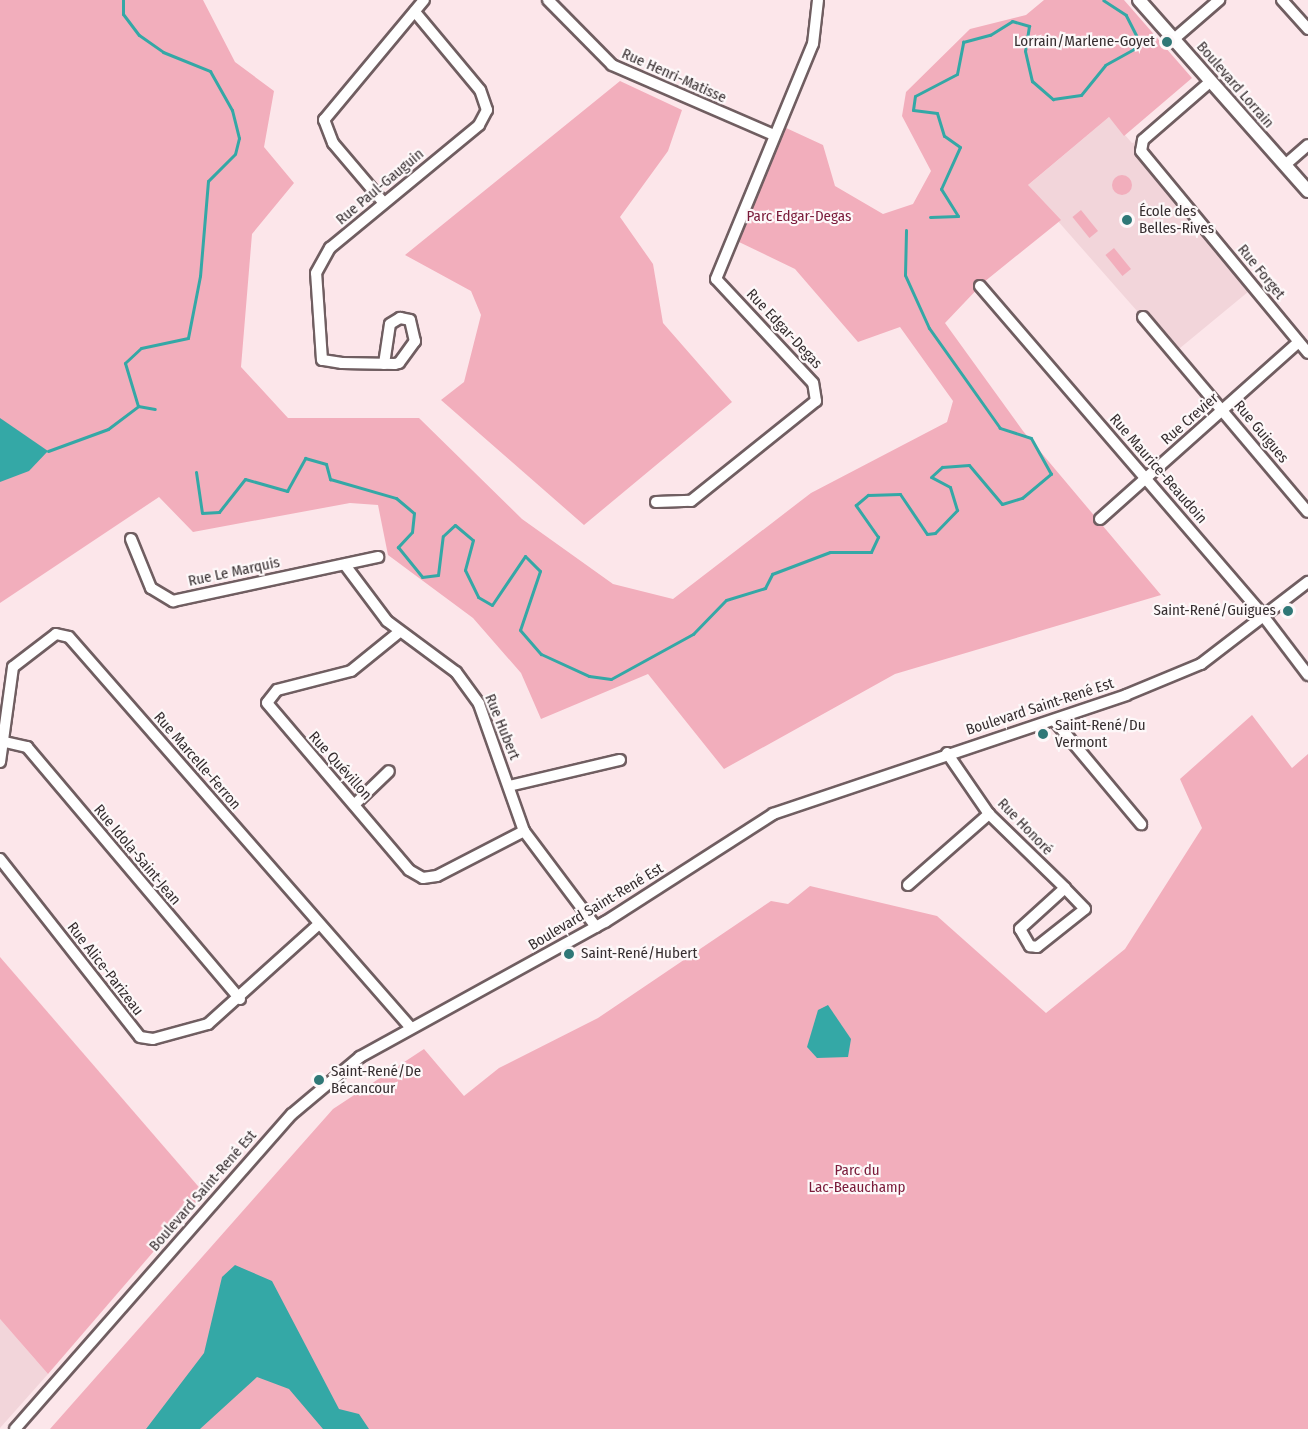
<!DOCTYPE html>
<meta charset="utf-8">
<style>
body{margin:0}
#map{position:relative;width:1308px;height:1429px;overflow:hidden;background:#fce6ea;font-family:"Fira Sans Condensed",sans-serif}
div>[style]{position:absolute}
.built>*{inset:0;background:#f2d5da}
.green>*{inset:0;background:#f2aebc;transform-origin:0 0}
.round{border-radius:50%}
.water>*{inset:0;background:#34a8a6}
.stream>*{height:3px;margin:-1.5px;padding:0 1.5px;transform-origin:1.5px;border-radius:1.5px;background:#34a8a6}
.roads{filter:drop-shadow(2px 0 #705e61) drop-shadow(-2px 0 #705e61) drop-shadow(0 2px #705e61) drop-shadow(0 -2px #705e61)}
.minor>*{height:10px;margin:-5px;padding:0 5px;transform-origin:5px;border-radius:5px;background:#fff}
.major>*{height:12px;margin:-6px;padding:0 6px;transform-origin:6px;border-radius:6px;background:#fff}
.dots>*{width:16px;height:16px;translate:-50% -50%;box-sizing:border-box;border:3px solid #fdf8f9;border-radius:50%}
span{translate:-50% -50%;white-space:nowrap;text-align:center;line-height:1.15;-webkit-text-stroke:4.5px #fdf8f9;paint-order:stroke}
.poi-label{font-size:15px;color:#362e30}
.right{translate:-100% -50%;text-align:right}
.left{translate:0 -50%;text-align:left}
.street-label{font-size:15px;color:#362e30}
.park-label{font-size:15px;color:#7a1b3a}
</style>
<div id="map">
<div class="built">
<i style="clip-path:polygon(1109px 117px,1132px 143px,1143px 140px,1254px 287px,1174px 353px,1027px 186px)"></i>
<i style="clip-path:polygon(0 1319px,48px 1374px,0 1428px)"></i>
</div>
<div class="green">
<i style="clip-path:polygon(0 0,203px 0,235px 62px,274px 91px,264px 147px,294px 183px,252px 234px,241px 367px,288px 418px,419px 418px,522px 519px,613px 584px,673px 599px,811px 493px,947px 422px,953px 401px,900px 327px,858px 342px,795px 269px,739px 242px,784px 127px,823px 145px,835px 186px,883px 214px,913px 204px,931px 171px,902px 116px,906px 92px,970px 29px,1026px 15px,1044px 0,1124px 0,1192px 78px,1124px 136px,1109px 117px,1028px 185px,1061px 220px,984px 282px,945px 323px,1023px 431px,1161px 595px,895px 674px,724px 769px,648px 674px,541px 719px,521px 673px,473px 618px,388px 555px,378px 505px,350px 503px,193px 532px,159px 497px,0 603px)"></i>
<i style="clip-path:polygon(620px 81px,682px 110px,668px 151px,620px 217px,653px 264px,663px 323px,732px 402px,584px 525px,441px 400px,464px 382px,481px 315px,471px 291px,405px 255px)"></i>
<i class="round" style="left:1112px;top:175px;width:20px;height:20px"></i>
<i style="left:1081px;top:210px;width:27px;height:11px;rotate:51deg"></i>
<i style="left:1114px;top:248px;width:27px;height:11px;rotate:51deg"></i>
<i style="clip-path:polygon(1252px 715px,1292px 768px,1308px 754px,1308px 1429px,50px 1429px,333px 1109px,424px 1049px,464px 1096px,499px 1068px,598px 1018px,771px 901px,788px 904px,810px 886px,937px 916px,1046px 1013px,1125px 949px,1202px 828px,1180px 779px)"></i>
<i style="clip-path:polygon(0 957px,204px 1193px,48px 1374px,0 1319px)"></i>
</div>
<div class="water">
<i style="clip-path:polygon(0 418px,48px 451px,29px 471px,0 482px)"></i>
<i style="clip-path:polygon(828px 1005px,851px 1039px,848px 1057px,817px 1058px,807px 1047px,818px 1010px)"></i>
<i style="clip-path:polygon(235px 1265px,272px 1281px,339px 1409px,359px 1414px,369px 1429px,323px 1429px,289px 1389px,257px 1377px,200px 1429px,146px 1429px,204px 1353px,222px 1277px)"></i>
</div>
<div class="stream">
<i style="left:123px;top:0;width:14px;rotate:90deg"></i>
<i style="left:123px;top:14px;width:26px;rotate:53deg"></i>
<i style="left:139px;top:35px;width:29px;rotate:35deg"></i>
<i style="left:163px;top:52px;width:51px;rotate:22deg"></i>
<i style="left:210px;top:71px;width:45px;rotate:60.6deg"></i>
<i style="left:232px;top:110px;width:29px;rotate:76deg"></i>
<i style="left:239px;top:138px;width:16px;rotate:104deg"></i>
<i style="left:235px;top:154px;width:38px;rotate:135deg"></i>
<i style="left:208px;top:181px;width:95px;rotate:94.8deg"></i>
<i style="left:200px;top:276px;width:63px;rotate:101deg"></i>
<i style="left:188px;top:338px;width:48px;rotate:168deg"></i>
<i style="left:141px;top:348px;width:22px;rotate:137deg"></i>
<i style="left:125px;top:363px;width:45px;rotate:73.2deg"></i>
<i style="left:138px;top:406px;width:17px;rotate:10deg"></i>
<i style="left:930px;top:217px;width:28px;rotate:-2deg"></i>
<i style="left:958px;top:216px;width:32px;rotate:-122deg"></i>
<i style="left:941px;top:189px;width:46px;rotate:-65.7deg"></i>
<i style="left:960px;top:147px;width:19px;rotate:-145deg"></i>
<i style="left:944px;top:136px;width:24px;rotate:-107deg"></i>
<i style="left:937px;top:113px;width:24px;rotate:-173deg"></i>
<i style="left:913px;top:110px;width:14px;rotate:-82deg"></i>
<i style="left:915px;top:96px;width:47px;rotate:-27.6deg"></i>
<i style="left:957px;top:74px;width:33px;rotate:-79deg"></i>
<i style="left:963px;top:42px;width:28px;rotate:-15deg"></i>
<i style="left:990px;top:35px;width:26px;rotate:-32deg"></i>
<i style="left:1012px;top:21px;width:18px;rotate:16deg"></i>
<i style="left:1029px;top:26px;width:25px;rotate:99deg"></i>
<i style="left:1025px;top:51px;width:31px;rotate:77deg"></i>
<i style="left:1032px;top:81px;width:28px;rotate:41deg"></i>
<i style="left:1053px;top:99px;width:28px;rotate:-8deg"></i>
<i style="left:1081px;top:95px;width:38px;rotate:-51deg"></i>
<i style="left:1105px;top:65px;width:33px;rotate:-29deg"></i>
<i style="left:1134px;top:49px;width:12px;rotate:-76deg"></i>
<i style="left:1137px;top:37px;width:25px;rotate:-117deg"></i>
<i style="left:1126px;top:15px;width:27px;rotate:-147deg"></i>
<i style="left:48px;top:451px;width:64px;rotate:-20.1deg"></i>
<i style="left:108px;top:429px;width:38px;rotate:-37deg"></i>
<i style="left:196px;top:472px;width:41px;rotate:81.7deg"></i>
<i style="left:202px;top:513px;width:17px;rotate:-3deg"></i>
<i style="left:219px;top:512px;width:42px;rotate:-51.8deg"></i>
<i style="left:245px;top:479px;width:44px;rotate:15.9deg"></i>
<i style="left:287px;top:491px;width:38px;rotate:-61deg"></i>
<i style="left:305px;top:458px;width:22px;rotate:16deg"></i>
<i style="left:326px;top:464px;width:16px;rotate:75deg"></i>
<i style="left:330px;top:479px;width:69px;rotate:16.1deg"></i>
<i style="left:396px;top:498px;width:23px;rotate:40deg"></i>
<i style="left:414px;top:513px;width:19px;rotate:96deg"></i>
<i style="left:412px;top:532px;width:21px;rotate:133deg"></i>
<i style="left:398px;top:547px;width:38px;rotate:51deg"></i>
<i style="left:422px;top:577px;width:16px;rotate:-7deg"></i>
<i style="left:438px;top:575px;width:39px;rotate:-83deg"></i>
<i style="left:443px;top:536px;width:16px;rotate:-43deg"></i>
<i style="left:455px;top:525px;width:23px;rotate:40deg"></i>
<i style="left:473px;top:540px;width:31px;rotate:105deg"></i>
<i style="left:465px;top:570px;width:30px;rotate:64deg"></i>
<i style="left:478px;top:597px;width:16px;rotate:30deg"></i>
<i style="left:492px;top:605px;width:59px;rotate:-56deg"></i>
<i style="left:525px;top:556px;width:21px;rotate:45deg"></i>
<i style="left:540px;top:571px;width:62px;rotate:108.7deg"></i>
<i style="left:520px;top:630px;width:32px;rotate:49deg"></i>
<i style="left:541px;top:654px;width:53px;rotate:24.6deg"></i>
<i style="left:589px;top:676px;width:22px;rotate:8deg"></i>
<i style="left:611px;top:679px;width:94px;rotate:-28.8deg"></i>
<i style="left:693px;top:634px;width:47px;rotate:-45.9deg"></i>
<i style="left:726px;top:600px;width:41px;rotate:-17.1deg"></i>
<i style="left:765px;top:588px;width:16px;rotate:-63deg"></i>
<i style="left:772px;top:574px;width:62px;rotate:-20.8deg"></i>
<i style="left:830px;top:552px;width:41px"></i>
<i style="left:871px;top:552px;width:17px;rotate:-65deg"></i>
<i style="left:878px;top:537px;width:39px;rotate:-125deg"></i>
<i style="left:856px;top:505px;width:16px;rotate:-40deg"></i>
<i style="left:868px;top:495px;width:32px;rotate:-2deg"></i>
<i style="left:900px;top:494px;width:48px;rotate:56deg"></i>
<i style="left:927px;top:534px;width:8px;rotate:-7deg"></i>
<i style="left:935px;top:533px;width:32px;rotate:-46deg"></i>
<i style="left:957px;top:510px;width:24px;rotate:-107deg"></i>
<i style="left:950px;top:487px;width:21px;rotate:-152deg"></i>
<i style="left:931px;top:477px;width:15px;rotate:-42deg"></i>
<i style="left:942px;top:467px;width:27px;rotate:-4deg"></i>
<i style="left:969px;top:465px;width:51px;rotate:49.8deg"></i>
<i style="left:1002px;top:504px;width:21px;rotate:-17deg"></i>
<i style="left:1022px;top:498px;width:38px;rotate:-40deg"></i>
<i style="left:1051px;top:474px;width:41px;rotate:-119.1deg"></i>
<i style="left:1031px;top:438px;width:33px;rotate:-162deg"></i>
<i style="left:1000px;top:428px;width:123px;rotate:-125.4deg"></i>
<i style="left:929px;top:328px;width:58px;rotate:-114.4deg"></i>
<i style="left:905px;top:275px;width:45px;rotate:-88.7deg"></i>
</div>
<div class="roads">
<div class="minor">
<i style="left:548px;top:0;width:91px;rotate:45.4deg"></i>
<i style="left:612px;top:65px;width:176px;rotate:23.4deg"></i>
<i style="left:1282px;top:0;width:39px;rotate:48deg"></i>
<i style="left:1174px;top:39px;width:60px;rotate:-40.9deg"></i>
<i style="left:1211px;top:81px;width:90px;rotate:139.1deg"></i>
<i style="left:1143px;top:140px;width:11px;rotate:100deg"></i>
<i style="left:1141px;top:151px;width:262px;rotate:50.4deg"></i>
<i style="left:1285px;top:165px;width:30px;rotate:-41deg"></i>
<i style="left:383px;top:202px;width:77px;rotate:-130.3deg"></i>
<i style="left:333px;top:143px;width:25px;rotate:-111deg"></i>
<i style="left:324px;top:120px;width:156px;rotate:-50.2deg"></i>
<i style="left:980px;top:286px;width:431px;rotate:49.3deg"></i>
<i style="left:1261px;top:613px;width:78px;rotate:52.8deg"></i>
<i style="left:1143px;top:317px;width:255px;rotate:49.8deg"></i>
<i style="left:384px;top:364px;width:40px;rotate:-81.5deg"></i>
<i style="left:390px;top:324px;width:12px;rotate:-31deg"></i>
<i style="left:400px;top:318px;width:10px;rotate:11deg"></i>
<i style="left:410px;top:320px;width:22px;rotate:77deg"></i>
<i style="left:415px;top:341px;width:27px;rotate:126deg"></i>
<i style="left:399px;top:363px;width:4px;rotate:166deg"></i>
<i style="left:395px;top:364px;width:53px;rotate:-178.9deg"></i>
<i style="left:342px;top:363px;width:20px;rotate:-171deg"></i>
<i style="left:322px;top:360px;width:87px;rotate:-93.9deg"></i>
<i style="left:316px;top:273px;width:29px;rotate:-61deg"></i>
<i style="left:330px;top:248px;width:193px;rotate:-39.5deg"></i>
<i style="left:479px;top:125px;width:17px;rotate:-62deg"></i>
<i style="left:487px;top:110px;width:21px;rotate:-109deg"></i>
<i style="left:480px;top:90px;width:102px;rotate:-129.8deg"></i>
<i style="left:656px;top:502px;width:35px;rotate:-2deg"></i>
<i style="left:691px;top:501px;width:160px;rotate:-38.7deg"></i>
<i style="left:816px;top:401px;width:18px;rotate:-99deg"></i>
<i style="left:813px;top:383px;width:142px;rotate:-133deg"></i>
<i style="left:716px;top:279px;width:254px;rotate:-67.6deg"></i>
<i style="left:813px;top:44px;width:44px;rotate:-83.5deg"></i>
<i style="left:1100px;top:519px;width:266px;rotate:-41.7deg"></i>
<i style="left:131px;top:539px;width:53px;rotate:67.8deg"></i>
<i style="left:151px;top:588px;width:26px;rotate:31deg"></i>
<i style="left:173px;top:601px;width:210px;rotate:-12.1deg"></i>
<i style="left:345px;top:565px;width:70px;rotate:53.1deg"></i>
<i style="left:387px;top:621px;width:86px;rotate:36.5deg"></i>
<i style="left:456px;top:672px;width:39px;rotate:54deg"></i>
<i style="left:479px;top:704px;width:135px;rotate:70.5deg"></i>
<i style="left:524px;top:831px;width:120px;rotate:53.1deg"></i>
<i style="left:398px;top:633px;width:60px;rotate:141deg"></i>
<i style="left:351px;top:671px;width:76px;rotate:165.6deg"></i>
<i style="left:277px;top:690px;width:16px;rotate:128deg"></i>
<i style="left:267px;top:703px;width:219px;rotate:49.6deg"></i>
<i style="left:409px;top:870px;width:16px;rotate:30deg"></i>
<i style="left:423px;top:878px;width:14px;rotate:-8deg"></i>
<i style="left:437px;top:876px;width:98px;rotate:-27.3deg"></i>
<i style="left:1054px;top:720px;width:136px;rotate:50.1deg"></i>
<i style="left:5px;top:742px;width:23px;rotate:13deg"></i>
<i style="left:27px;top:747px;width:330px;rotate:49.8deg"></i>
<i style="left:947px;top:753px;width:74px;rotate:55.5deg"></i>
<i style="left:989px;top:814px;width:106px;rotate:44.2deg"></i>
<i style="left:1065px;top:888px;width:61px;rotate:137.7deg"></i>
<i style="left:1020px;top:929px;width:20px;rotate:60deg"></i>
<i style="left:1030px;top:946px;width:7px;rotate:8deg"></i>
<i style="left:1037px;top:947px;width:61px;rotate:-38.4deg"></i>
<i style="left:1085px;top:909px;width:29px;rotate:-134deg"></i>
<i style="left:0;top:762px;width:96px;rotate:-82.2deg"></i>
<i style="left:13px;top:667px;width:54px;rotate:-37.5deg"></i>
<i style="left:56px;top:634px;width:13px;rotate:13deg"></i>
<i style="left:69px;top:637px;width:519px;rotate:48.82deg"></i>
<i style="left:509px;top:786px;width:114px;rotate:-13.2deg"></i>
<i style="left:355px;top:804px;width:47px;rotate:-44.1deg"></i>
<i style="left:0;top:859px;width:226px;rotate:51.8deg"></i>
<i style="left:140px;top:1037px;width:13px;rotate:9deg"></i>
<i style="left:153px;top:1039px;width:57px;rotate:-15.3deg"></i>
<i style="left:208px;top:1024px;width:149px;rotate:-42deg"></i>
<i style="left:908px;top:885px;width:108px;rotate:-41.2deg"></i>
<i style="left:15px;top:1429px;width:419px;rotate:-48.7deg"></i>
<i style="left:292px;top:1114px;width:89px;rotate:-40deg"></i>
<i style="left:360px;top:1057px;width:280px;rotate:-28.9deg"></i>
<i style="left:605px;top:922px;width:200px;rotate:-32.7deg"></i>
<i style="left:773px;top:814px;width:373px;rotate:-18.6deg"></i>
<i style="left:1126px;top:695px;width:81px;rotate:-22.5deg"></i>
<i style="left:1201px;top:664px;width:135px;rotate:-37.5deg"></i>
</div>
<div class="major">
<i style="left:1139px;top:0;width:255px;rotate:48.5deg"></i>
</div>
</div>
<div class="dots">
<i style="left:1167px;top:42px;background:#2f7877"></i>
<i style="left:1127px;top:220px;background:#2f7877"></i>
<i style="left:1288px;top:611px;background:#2f7877"></i>
<i style="left:1043px;top:734px;background:#2f7877"></i>
<i style="left:569px;top:954px;background:#2f7877"></i>
<i style="left:319px;top:1080px;background:#2f7877"></i>
</div>
<div class="poi-label">
<span class="right" style="left:1155px;top:42px">Lorrain/Marlene-Goyet</span>
<span class="left" style="left:1139px;top:220px">École des<br>Belles-Rives</span>
<span class="right" style="left:1276px;top:611px">Saint-René/Guigues</span>
<span class="left" style="left:1055px;top:734px">Saint-René/Du<br>Vermont</span>
<span class="left" style="left:581px;top:954px">Saint-René/Hubert</span>
<span class="left" style="left:331px;top:1080px">Saint-René/De<br>Bécancour</span>
</div>
<div class="street-label">
<span style="left:674px;top:76px;rotate:24deg">Rue Henri-Matisse</span>
<span style="left:1235px;top:85px;rotate:49deg">Boulevard Lorrain</span>
<span style="left:380px;top:187px;rotate:-40deg">Rue Paul-Gauguin</span>
<span style="left:1261px;top:272px;rotate:51deg">Rue Forget</span>
<span style="left:784px;top:329px;rotate:47deg">Rue Edgar-Degas</span>
<span style="left:1190px;top:419px;rotate:-41deg">Rue Crevier</span>
<span style="left:1261px;top:432px;rotate:50deg">Rue Guigues</span>
<span style="left:1158px;top:469px;rotate:49deg">Rue Maurice-Beaudoin</span>
<span style="left:234px;top:572px;rotate:-12deg">Rue Le Marquis</span>
<span style="left:1040px;top:707px;rotate:-18deg">Boulevard Saint-René Est</span>
<span style="left:502px;top:727px;rotate:68deg">Rue Hubert</span>
<span style="left:197px;top:761px;rotate:49deg">Rue Marcelle-Ferron</span>
<span style="left:340px;top:766px;rotate:48deg">Rue Quévillon</span>
<span style="left:1025px;top:827px;rotate:46deg">Rue Honoré</span>
<span style="left:137px;top:855px;rotate:50deg">Rue Idola-Saint-Jean</span>
<span style="left:596px;top:907px;rotate:-31deg">Boulevard Saint-René Est</span>
<span style="left:105px;top:969px;rotate:52deg">Rue Alice-Parizeau</span>
<span style="left:203px;top:1191px;rotate:-49deg">Boulevard Saint-René Est</span>
</div>
<div class="park-label">
<span style="left:799px;top:217px">Parc Edgar-Degas</span>
<span style="left:857px;top:1179px">Parc du<br>Lac-Beauchamp</span>
</div>
</div>
